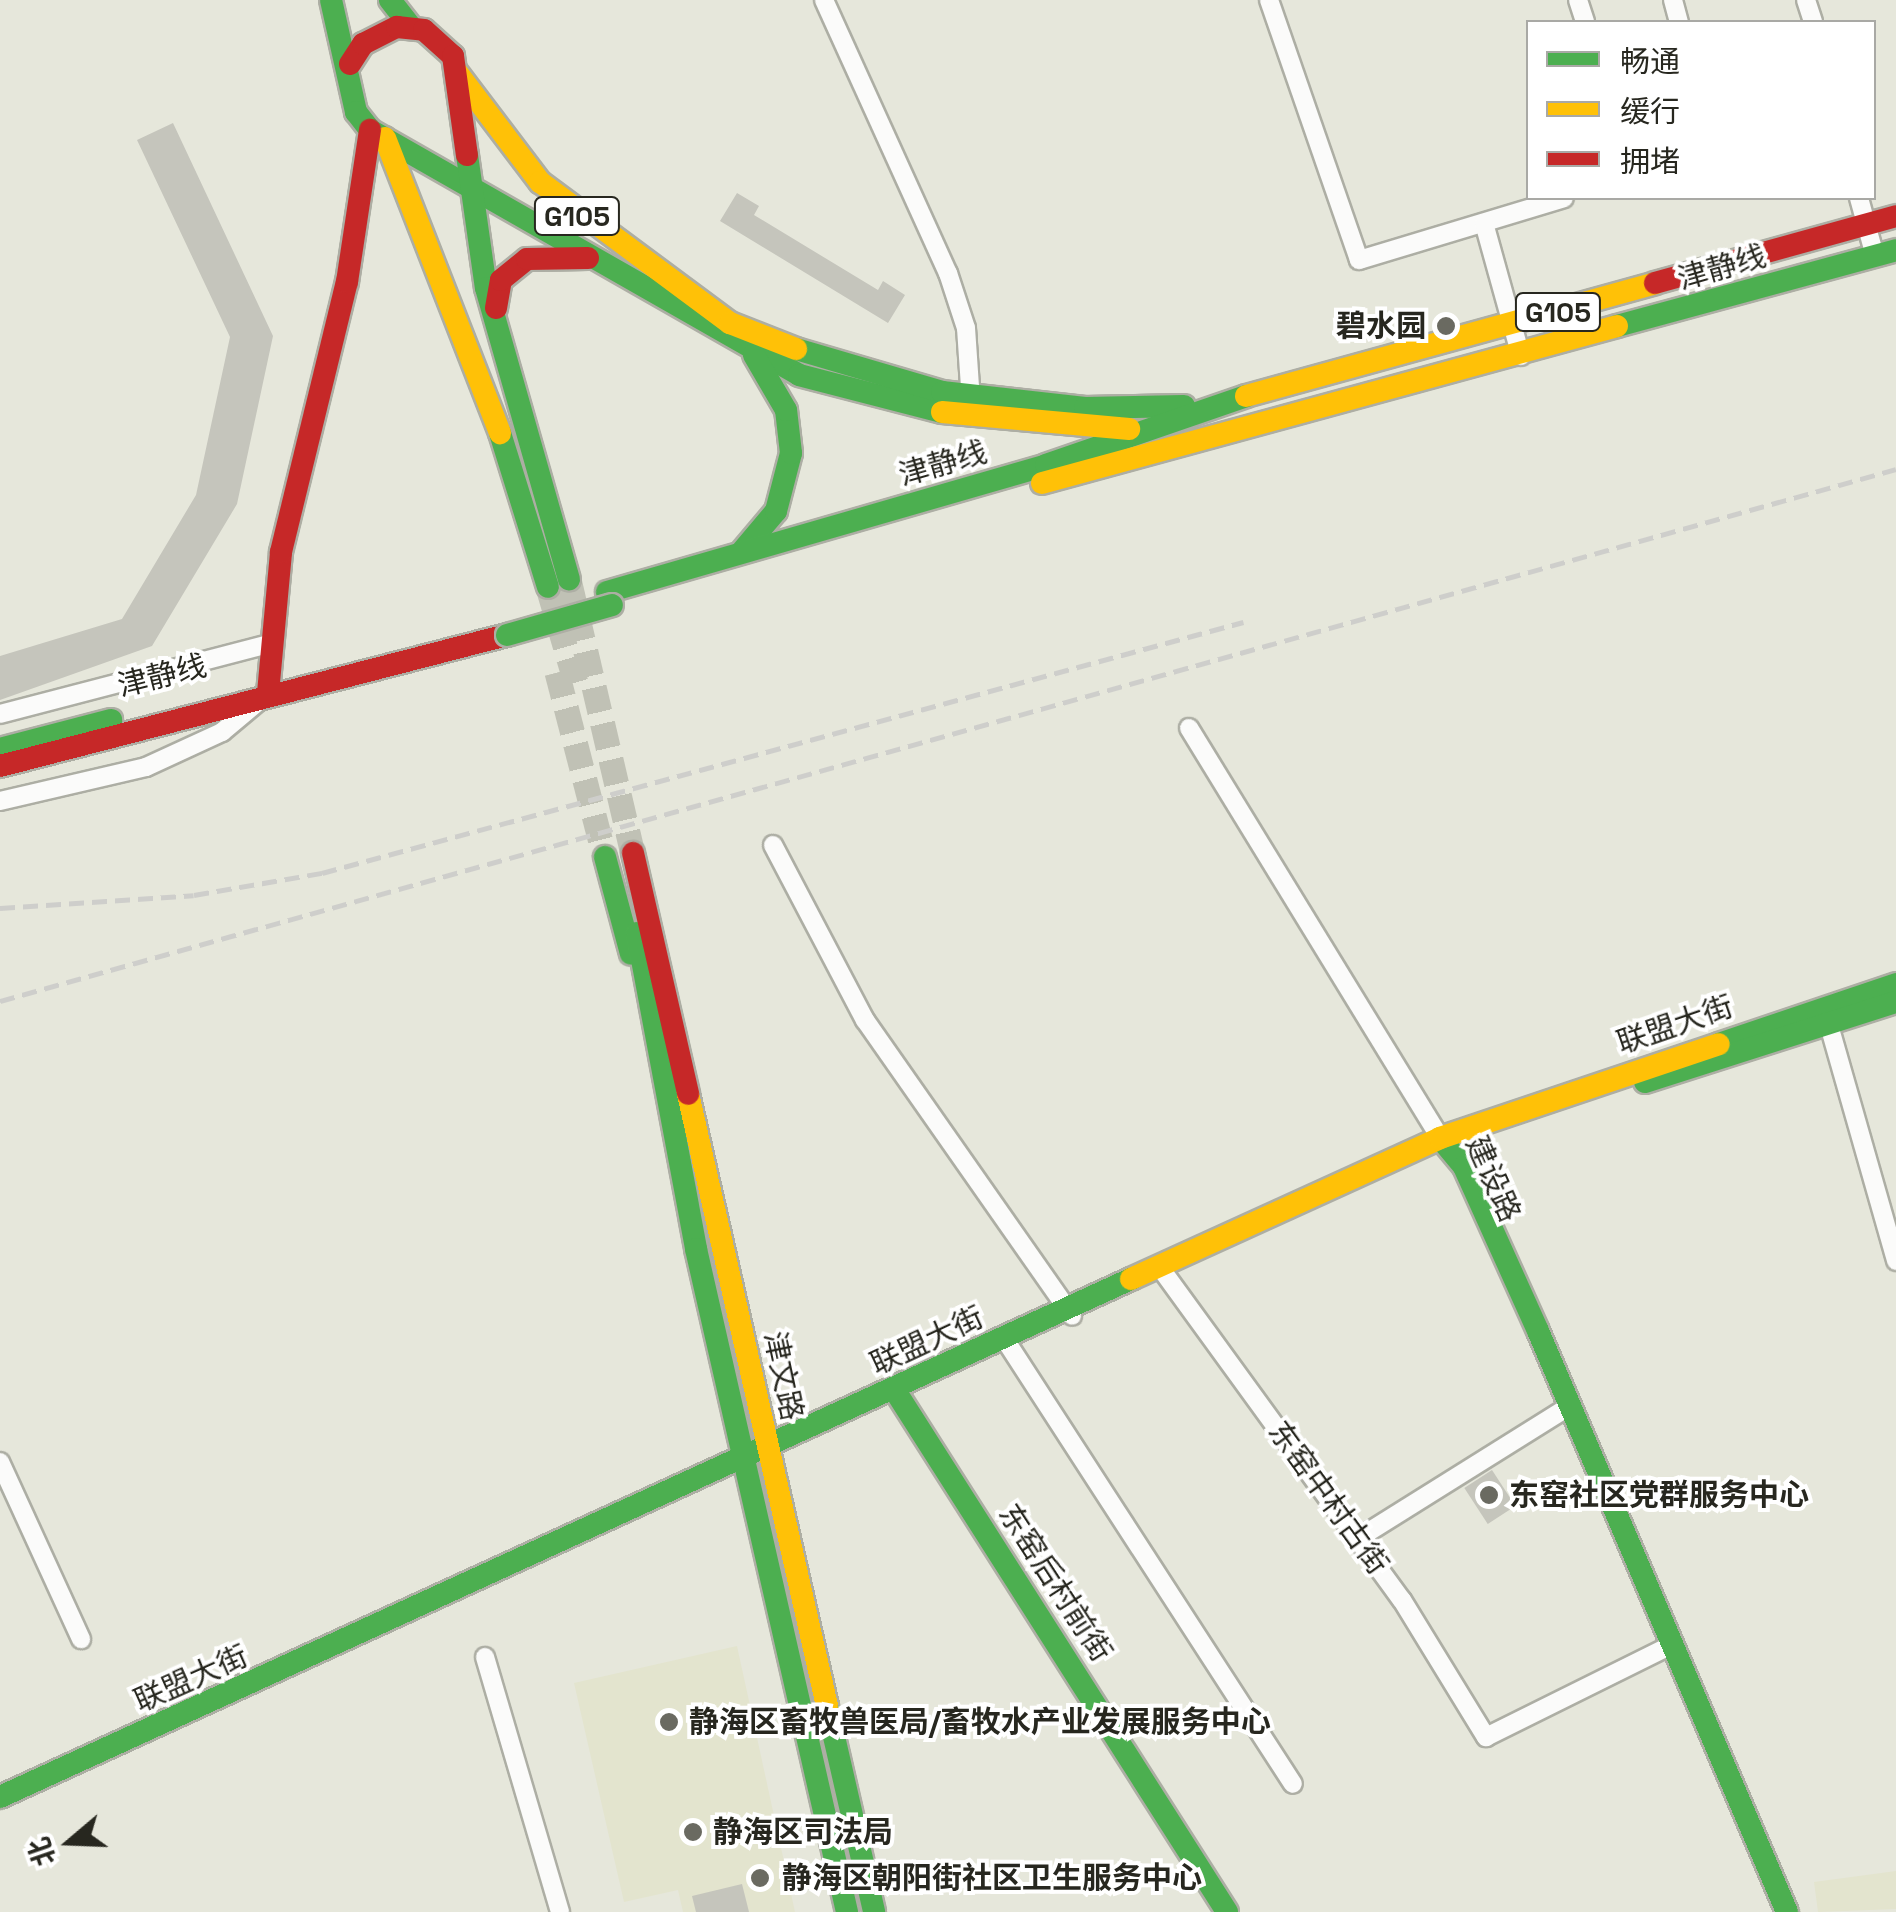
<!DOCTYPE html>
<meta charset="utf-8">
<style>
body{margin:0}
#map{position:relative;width:1896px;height:1912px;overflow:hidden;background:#e6e7db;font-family:"Space Grotesk","Noto Sans SC",sans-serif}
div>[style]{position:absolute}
.built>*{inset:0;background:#e3e4ce}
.building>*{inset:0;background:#c5c5bc;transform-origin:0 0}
.primary-tunnel>*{height:25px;margin-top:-12.5px;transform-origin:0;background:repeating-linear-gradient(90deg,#c0c1b5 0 25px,transparent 0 37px)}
.roads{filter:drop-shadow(2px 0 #adaea4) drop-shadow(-2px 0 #adaea4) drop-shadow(0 2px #adaea4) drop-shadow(0 -2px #adaea4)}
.street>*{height:18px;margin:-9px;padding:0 9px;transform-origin:9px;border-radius:9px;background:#fbfbfa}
.fast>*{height:22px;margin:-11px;padding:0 11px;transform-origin:11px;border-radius:11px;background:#4caf50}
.slow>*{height:22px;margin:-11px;padding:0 11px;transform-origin:11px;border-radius:11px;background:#ffc107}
.jam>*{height:22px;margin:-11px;padding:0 11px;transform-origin:11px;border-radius:11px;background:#c62828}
.rail>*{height:5px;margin-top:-2.5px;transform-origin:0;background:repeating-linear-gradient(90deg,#cececb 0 15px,transparent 0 23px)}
.bridges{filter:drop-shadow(2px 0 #adaea4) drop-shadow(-2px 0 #adaea4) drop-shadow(0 2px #adaea4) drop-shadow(0 -2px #adaea4)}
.fast-bridge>*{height:22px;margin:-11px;padding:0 11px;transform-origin:11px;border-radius:11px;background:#4caf50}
.dots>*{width:28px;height:28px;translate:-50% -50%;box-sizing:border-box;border:5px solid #fff;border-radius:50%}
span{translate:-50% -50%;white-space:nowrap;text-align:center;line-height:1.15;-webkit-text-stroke:8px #fff;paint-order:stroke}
.shield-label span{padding:2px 8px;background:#fff;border:2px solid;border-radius:8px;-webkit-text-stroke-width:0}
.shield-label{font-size:28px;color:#27271f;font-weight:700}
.street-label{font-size:30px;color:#27271f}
.poi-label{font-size:30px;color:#27271f;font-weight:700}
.right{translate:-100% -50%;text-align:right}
.left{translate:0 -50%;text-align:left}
.legend{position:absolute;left:1526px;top:20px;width:350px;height:180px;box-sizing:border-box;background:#fff;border:2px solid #a9a9a5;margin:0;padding:12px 18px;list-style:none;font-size:30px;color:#27271f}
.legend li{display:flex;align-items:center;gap:20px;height:50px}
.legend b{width:50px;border:2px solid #a9a9a5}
.north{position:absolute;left:20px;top:1792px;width:100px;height:100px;-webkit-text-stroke:8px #fff;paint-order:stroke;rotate:251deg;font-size:28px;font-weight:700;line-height:40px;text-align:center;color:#27271f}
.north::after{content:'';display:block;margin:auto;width:35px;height:45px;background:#27271f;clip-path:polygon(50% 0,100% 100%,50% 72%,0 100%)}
</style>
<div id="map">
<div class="built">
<i style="clip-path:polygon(737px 1646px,795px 1912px,683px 1912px,678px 1890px,624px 1902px,574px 1683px)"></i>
<i style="clip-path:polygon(1896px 1871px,1896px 1909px,1818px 1912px,1814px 1882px)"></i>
</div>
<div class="building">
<i style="clip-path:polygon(173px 123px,273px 336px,237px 504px,152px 646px,0 700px,0 656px,122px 619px,196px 495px,230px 337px,137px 140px)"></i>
<i style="clip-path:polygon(737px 193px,759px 206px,754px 215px,878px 290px,883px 281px,905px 295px,888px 323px,720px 221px)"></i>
<i style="left:1492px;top:1470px;width:43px;height:33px;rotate:57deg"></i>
<i style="clip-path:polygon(742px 1884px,749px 1912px,696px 1912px,692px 1896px)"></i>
</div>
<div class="primary-tunnel">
<i style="left:569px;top:579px;width:281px;rotate:76.9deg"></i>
<i style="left:548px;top:587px;width:110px;rotate:73.7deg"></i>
<i style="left:557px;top:672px;width:191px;rotate:75.5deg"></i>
</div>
<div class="roads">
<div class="street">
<i style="left:824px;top:0;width:300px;rotate:65.6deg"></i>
<i style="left:948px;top:273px;width:58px;rotate:71.9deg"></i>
<i style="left:966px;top:328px;width:74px;rotate:86.1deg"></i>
<i style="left:1269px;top:0;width:275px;rotate:70.9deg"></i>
<i style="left:1359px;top:260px;width:214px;rotate:-16.8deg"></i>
<i style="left:1578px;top:0;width:23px;rotate:72deg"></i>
<i style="left:1673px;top:0;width:23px;rotate:75deg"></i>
<i style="left:1806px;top:0;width:23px;rotate:72deg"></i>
<i style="left:1859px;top:198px;width:60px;rotate:74.6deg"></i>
<i style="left:1484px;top:223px;width:138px;rotate:74.5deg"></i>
<i style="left:0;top:714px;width:282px;rotate:-14.6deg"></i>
<i style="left:1189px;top:728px;width:481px;rotate:58.5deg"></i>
<i style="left:0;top:801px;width:150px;rotate:-13.1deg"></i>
<i style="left:146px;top:767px;width:84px;rotate:-24.7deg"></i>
<i style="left:222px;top:732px;width:56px;rotate:-39.9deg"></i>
<i style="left:773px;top:845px;width:198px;rotate:62.3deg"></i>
<i style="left:865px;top:1020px;width:361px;rotate:55deg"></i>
<i style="left:1825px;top:1011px;width:260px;rotate:74.1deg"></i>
<i style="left:1159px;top:1266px;width:413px;rotate:54deg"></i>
<i style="left:1402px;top:1600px;width:161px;rotate:58.5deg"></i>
<i style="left:1486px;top:1737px;width:207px;rotate:-26.4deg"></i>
<i style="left:1004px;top:1338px;width:531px;rotate:57.06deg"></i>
<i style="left:0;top:1462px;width:195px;rotate:65.4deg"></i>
<i style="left:1357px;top:1539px;width:251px;rotate:-32deg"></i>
<i style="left:485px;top:1657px;width:266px;rotate:73.6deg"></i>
</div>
<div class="fast">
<i style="left:331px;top:0;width:115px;rotate:77.4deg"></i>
<i style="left:356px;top:112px;width:23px;rotate:52deg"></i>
<i style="left:370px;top:130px;width:494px;rotate:29.7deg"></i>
<i style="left:799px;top:375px;width:148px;rotate:14.5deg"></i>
<i style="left:390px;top:0;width:34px;rotate:52deg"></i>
<i style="left:467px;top:155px;width:134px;rotate:81.9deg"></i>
<i style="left:486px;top:288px;width:303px;rotate:74.1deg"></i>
<i style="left:1617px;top:326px;width:289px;rotate:-15.2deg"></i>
<i style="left:796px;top:349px;width:152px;rotate:16.4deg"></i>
<i style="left:942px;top:392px;width:144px;rotate:6.4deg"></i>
<i style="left:1085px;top:408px;width:99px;rotate:-1.2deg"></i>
<i style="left:500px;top:433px;width:161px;rotate:72.7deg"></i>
<i style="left:743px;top:550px;width:51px;rotate:-49.8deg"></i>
<i style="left:776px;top:511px;width:60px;rotate:-75.5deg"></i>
<i style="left:791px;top:453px;width:43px;rotate:-96.6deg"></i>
<i style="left:786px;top:410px;width:64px;rotate:-120.2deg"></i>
<i style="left:607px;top:592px;width:457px;rotate:-16.1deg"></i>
<i style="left:1046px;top:465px;width:212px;rotate:-19deg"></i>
<i style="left:0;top:749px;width:115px;rotate:-14.6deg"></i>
<i style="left:605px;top:857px;width:100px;rotate:75deg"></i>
<i style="left:637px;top:933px;width:321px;rotate:79.4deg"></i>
<i style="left:696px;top:1249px;width:680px;rotate:77.17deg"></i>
<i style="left:1719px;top:1044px;width:187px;rotate:-18.7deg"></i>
<i style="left:1645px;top:1082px;width:263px;rotate:-17.7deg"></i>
<i style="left:1440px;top:1138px;width:38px;rotate:50deg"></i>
<i style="left:1464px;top:1167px;width:180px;rotate:65.7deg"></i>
<i style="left:1538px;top:1331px;width:632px;rotate:66.8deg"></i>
<i style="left:894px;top:1389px;width:620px;rotate:57.51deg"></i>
<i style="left:827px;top:1706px;width:211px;rotate:77.1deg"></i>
<i style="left:0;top:1797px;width:1244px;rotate:-24.61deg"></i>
</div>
<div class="slow">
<i style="left:458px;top:74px;width:136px;rotate:52.8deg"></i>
<i style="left:540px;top:182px;width:237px;rotate:36.6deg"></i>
<i style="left:730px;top:323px;width:71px;rotate:21.5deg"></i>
<i style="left:385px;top:138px;width:317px;rotate:68.7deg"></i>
<i style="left:1246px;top:396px;width:424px;rotate:-15.4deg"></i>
<i style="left:942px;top:412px;width:188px;rotate:5.2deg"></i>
<i style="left:1042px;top:483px;width:596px;rotate:-15.27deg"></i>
<i style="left:688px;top:1094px;width:628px;rotate:77.2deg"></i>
<i style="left:1131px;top:1279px;width:340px;rotate:-24.5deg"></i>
<i style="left:1440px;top:1138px;width:294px;rotate:-18.6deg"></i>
</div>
<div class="jam">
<i style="left:350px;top:64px;width:24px;rotate:-57deg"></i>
<i style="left:363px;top:44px;width:38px;rotate:-27deg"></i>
<i style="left:397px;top:27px;width:27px;rotate:6deg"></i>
<i style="left:424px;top:30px;width:39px;rotate:42deg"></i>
<i style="left:453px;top:56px;width:100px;rotate:82deg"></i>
<i style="left:1655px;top:283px;width:250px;rotate:-15.5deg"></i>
<i style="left:496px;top:308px;width:28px;rotate:-80deg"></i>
<i style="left:501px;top:280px;width:33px;rotate:-39deg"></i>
<i style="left:527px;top:259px;width:61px;rotate:-0.9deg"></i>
<i style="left:268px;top:693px;width:142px;rotate:-84.7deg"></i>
<i style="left:281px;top:552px;width:278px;rotate:-76.3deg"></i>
<i style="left:347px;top:282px;width:154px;rotate:-81.4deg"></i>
<i style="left:0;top:766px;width:524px;rotate:-14.49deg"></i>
<i style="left:633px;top:853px;width:247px;rotate:77.1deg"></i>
</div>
</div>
<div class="rail">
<i style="left:0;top:908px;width:194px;rotate:-3.8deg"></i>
<i style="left:194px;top:895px;width:130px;rotate:-9.8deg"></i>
<i style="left:322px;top:873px;width:955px;rotate:-15.24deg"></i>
<i style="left:0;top:1001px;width:1969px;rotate:-15.67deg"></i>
</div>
<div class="bridges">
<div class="fast-bridge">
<i style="left:507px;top:635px;width:109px;rotate:-15.9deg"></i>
</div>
</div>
<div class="dots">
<i style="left:1446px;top:326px;background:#6a6a61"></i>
<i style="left:1489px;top:1495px;background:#6a6a61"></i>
<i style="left:669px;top:1722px;background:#6a6a61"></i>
<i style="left:693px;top:1832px;background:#6a6a61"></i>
<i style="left:760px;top:1878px;background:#6a6a61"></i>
</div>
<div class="shield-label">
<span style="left:577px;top:216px">G105</span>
<span style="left:1558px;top:312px">G105</span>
</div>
<div class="street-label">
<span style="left:1722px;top:268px;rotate:-16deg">津静线</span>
<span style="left:943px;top:464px;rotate:-16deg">津静线</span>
<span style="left:162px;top:676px;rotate:-14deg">津静线</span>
<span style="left:1675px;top:1025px;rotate:-19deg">联盟大街</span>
<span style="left:1493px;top:1179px;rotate:66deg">建设路</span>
<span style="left:927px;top:1341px;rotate:-25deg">联盟大街</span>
<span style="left:783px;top:1376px;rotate:78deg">津文路</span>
<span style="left:1328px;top:1498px;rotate:54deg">东窑中村古街</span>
<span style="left:1055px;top:1583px;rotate:57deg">东窑后村前街</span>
<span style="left:191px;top:1679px;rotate:-24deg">联盟大街</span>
</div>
<div class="poi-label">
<span class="right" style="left:1426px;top:326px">碧水园</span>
<span class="left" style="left:1509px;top:1495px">东窑社区党群服务中心</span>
<span class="left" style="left:689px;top:1722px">静海区畜牧兽医局/畜牧水产业发展服务中心</span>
<span class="left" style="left:713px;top:1832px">静海区司法局</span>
<span class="left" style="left:782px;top:1878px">静海区朝阳街社区卫生服务中心</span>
</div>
<ul class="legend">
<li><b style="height:12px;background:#4caf50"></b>畅通</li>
<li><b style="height:12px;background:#ffc107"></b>缓行</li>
<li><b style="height:12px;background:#c62828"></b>拥堵</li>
</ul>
<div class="north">北</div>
</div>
